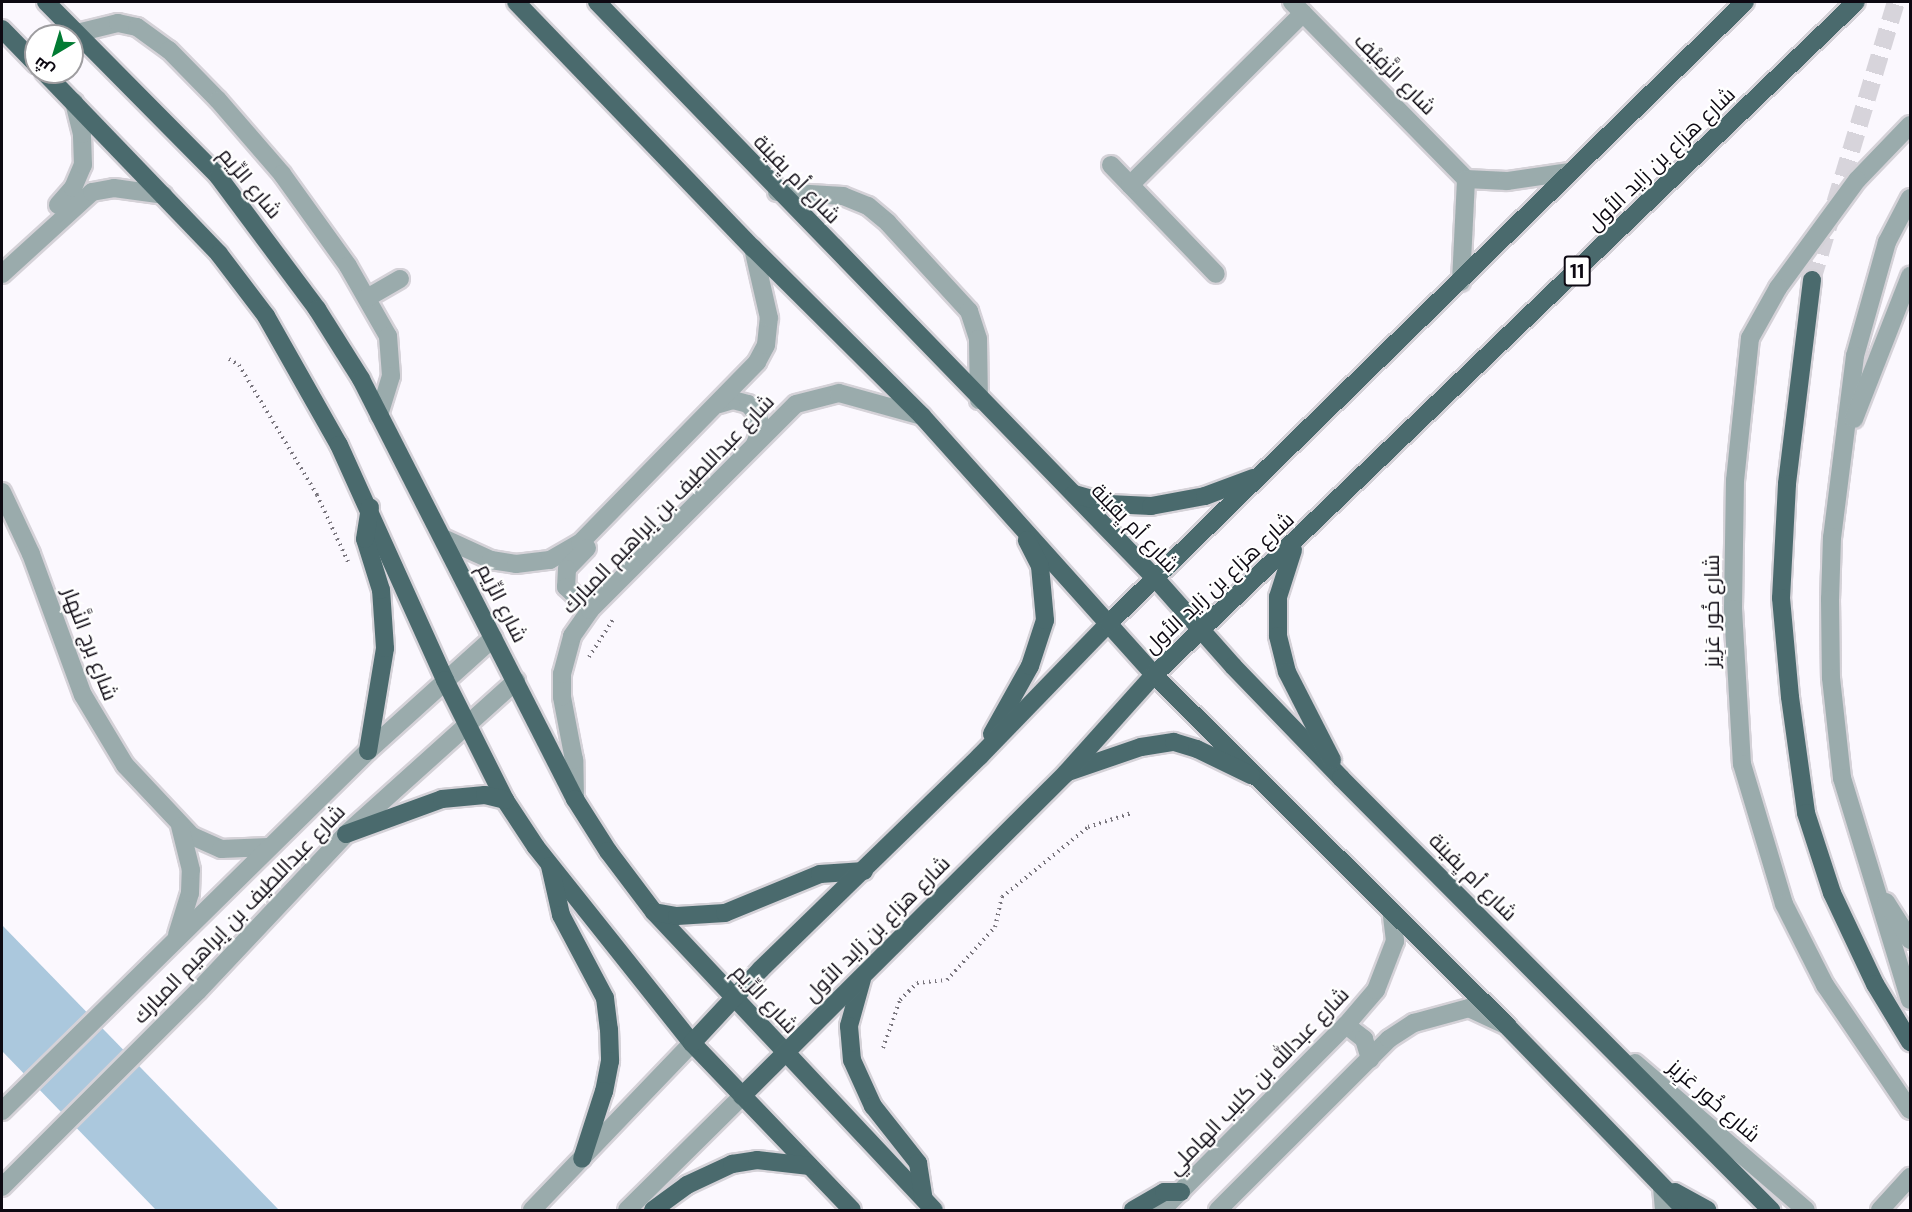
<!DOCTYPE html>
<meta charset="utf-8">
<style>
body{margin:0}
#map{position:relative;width:1912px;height:1212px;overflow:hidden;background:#fbf8fe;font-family:"DM Sans",Cairo,sans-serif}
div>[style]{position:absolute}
.water>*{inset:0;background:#abc8dd}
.major-tunnel>*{height:18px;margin-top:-9px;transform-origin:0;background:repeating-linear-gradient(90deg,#d7d4db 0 18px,transparent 0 27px)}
.path>*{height:4px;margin-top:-2px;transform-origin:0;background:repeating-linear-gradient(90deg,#7a767e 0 1.5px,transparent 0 6px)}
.roads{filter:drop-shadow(2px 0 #d5d2d8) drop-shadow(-2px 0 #d5d2d8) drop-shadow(0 2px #d5d2d8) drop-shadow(0 -2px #d5d2d8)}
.minor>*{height:18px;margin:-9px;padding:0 9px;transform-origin:9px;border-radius:9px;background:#9aabac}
.major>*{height:18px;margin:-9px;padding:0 9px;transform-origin:9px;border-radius:9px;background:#4a6a6d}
span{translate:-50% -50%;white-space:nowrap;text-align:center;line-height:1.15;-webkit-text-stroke:4.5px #fff;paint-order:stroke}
.shield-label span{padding:2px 4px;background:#fff;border:2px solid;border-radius:4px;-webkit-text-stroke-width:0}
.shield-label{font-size:20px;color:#0d0912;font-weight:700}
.street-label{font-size:21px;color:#0d0912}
.frame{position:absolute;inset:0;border:3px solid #0d0912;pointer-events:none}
.north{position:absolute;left:24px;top:24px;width:60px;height:60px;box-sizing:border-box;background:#fff;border:2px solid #9e9da0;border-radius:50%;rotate:218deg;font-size:16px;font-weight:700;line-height:24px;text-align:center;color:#0d0912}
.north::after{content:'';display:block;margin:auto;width:21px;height:27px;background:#027b33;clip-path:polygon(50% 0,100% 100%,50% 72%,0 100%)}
</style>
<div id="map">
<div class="water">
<i style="clip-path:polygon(2px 925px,279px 1210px,156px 1210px,2px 1051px)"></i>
</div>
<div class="major-tunnel">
<i style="left:1812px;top:280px;width:290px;rotate:-73.2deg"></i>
</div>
<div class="path">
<i style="left:229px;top:359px;width:12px;rotate:31deg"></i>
<i style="left:239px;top:365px;width:152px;rotate:59deg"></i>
<i style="left:317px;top:495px;width:76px;rotate:65.1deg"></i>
<i style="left:589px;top:657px;width:46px;rotate:-57.3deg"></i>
<i style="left:883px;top:1048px;width:51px;rotate:-70.5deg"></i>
<i style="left:900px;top:1000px;width:24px;rotate:-45deg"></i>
<i style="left:917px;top:983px;width:30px;rotate:-6deg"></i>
<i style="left:947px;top:980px;width:72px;rotate:-47.8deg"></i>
<i style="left:995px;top:927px;width:31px;rotate:-77deg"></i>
<i style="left:1002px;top:897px;width:111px;rotate:-39.1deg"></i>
<i style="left:1088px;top:827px;width:46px;rotate:-17.7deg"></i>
</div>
<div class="roads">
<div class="minor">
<i style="left:1292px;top:2px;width:248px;rotate:45.5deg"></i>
<i style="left:1466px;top:179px;width:41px;rotate:2.8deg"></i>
<i style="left:1507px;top:181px;width:63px;rotate:-8.3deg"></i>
<i style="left:77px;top:33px;width:42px;rotate:-13.7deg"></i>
<i style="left:118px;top:23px;width:19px;rotate:12deg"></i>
<i style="left:137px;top:27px;width:39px;rotate:36deg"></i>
<i style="left:169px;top:50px;width:70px;rotate:45.6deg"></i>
<i style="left:218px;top:100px;width:98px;rotate:49.1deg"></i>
<i style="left:282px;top:174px;width:113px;rotate:54.3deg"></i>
<i style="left:348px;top:266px;width:81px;rotate:60.3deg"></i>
<i style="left:388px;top:336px;width:40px;rotate:85.7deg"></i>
<i style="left:391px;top:376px;width:41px;rotate:107.1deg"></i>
<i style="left:1910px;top:125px;width:76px;rotate:133.9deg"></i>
<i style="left:1857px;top:180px;width:134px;rotate:126.2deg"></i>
<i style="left:1778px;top:288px;width:57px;rotate:119.2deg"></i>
<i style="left:1750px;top:338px;width:143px;rotate:96deg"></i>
<i style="left:1735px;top:480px;width:129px;rotate:90.9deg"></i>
<i style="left:1733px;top:609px;width:155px;rotate:86.7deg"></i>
<i style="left:1742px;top:764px;width:146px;rotate:73.3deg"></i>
<i style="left:1784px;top:904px;width:91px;rotate:63.2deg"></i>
<i style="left:1825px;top:985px;width:151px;rotate:55.8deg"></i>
<i style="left:1111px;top:165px;width:151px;rotate:46.1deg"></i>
<i style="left:1130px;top:185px;width:244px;rotate:-44.8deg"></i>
<i style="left:777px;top:192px;width:66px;rotate:3.5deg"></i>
<i style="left:843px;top:196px;width:27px;rotate:22deg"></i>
<i style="left:868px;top:206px;width:26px;rotate:40deg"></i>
<i style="left:888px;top:223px;width:120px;rotate:47.4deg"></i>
<i style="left:969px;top:311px;width:29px;rotate:72deg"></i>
<i style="left:978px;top:339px;width:61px;rotate:89.1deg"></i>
<i style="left:1910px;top:198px;width:50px;rotate:117.6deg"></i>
<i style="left:1887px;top:242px;width:118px;rotate:105.7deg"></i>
<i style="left:1855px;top:356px;width:182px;rotate:97.2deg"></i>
<i style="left:1832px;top:537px;width:62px;rotate:91.8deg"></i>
<i style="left:1830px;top:599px;width:79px;rotate:89.3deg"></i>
<i style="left:1831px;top:678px;width:101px;rotate:83.7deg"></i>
<i style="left:1842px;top:778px;width:232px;rotate:73deg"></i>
<i style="left:58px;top:205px;width:23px;rotate:-49deg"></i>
<i style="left:73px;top:188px;width:25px;rotate:-67deg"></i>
<i style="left:83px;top:165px;width:31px;rotate:-92deg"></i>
<i style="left:82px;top:134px;width:33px;rotate:-104deg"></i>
<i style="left:2px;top:274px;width:122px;rotate:-42.3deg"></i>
<i style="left:92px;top:192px;width:22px;rotate:-10deg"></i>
<i style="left:114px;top:188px;width:50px;rotate:8deg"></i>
<i style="left:1461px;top:282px;width:103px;rotate:-87.2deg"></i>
<i style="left:367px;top:298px;width:38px;rotate:-30deg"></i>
<i style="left:719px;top:404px;width:15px;rotate:-16deg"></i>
<i style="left:733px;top:400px;width:16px;rotate:15deg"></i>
<i style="left:748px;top:404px;width:15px;rotate:48deg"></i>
<i style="left:758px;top:415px;width:14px;rotate:78deg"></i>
<i style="left:761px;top:429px;width:16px;rotate:112deg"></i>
<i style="left:1854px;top:419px;width:154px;rotate:-68.6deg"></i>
<i style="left:2px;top:492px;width:68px;rotate:64.9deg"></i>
<i style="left:31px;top:554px;width:150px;rotate:69.8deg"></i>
<i style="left:83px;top:695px;width:82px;rotate:59deg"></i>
<i style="left:125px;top:765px;width:98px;rotate:46.7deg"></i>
<i style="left:192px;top:836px;width:32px;rotate:24deg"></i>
<i style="left:221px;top:849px;width:48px;rotate:-2.4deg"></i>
<i style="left:445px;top:539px;width:51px;rotate:24.5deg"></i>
<i style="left:491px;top:560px;width:25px;rotate:9deg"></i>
<i style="left:516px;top:564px;width:34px;rotate:-7deg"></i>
<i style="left:550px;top:560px;width:34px;rotate:-30deg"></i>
<i style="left:580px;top:543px;width:253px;rotate:-45.6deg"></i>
<i style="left:757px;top:362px;width:19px;rotate:-62deg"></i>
<i style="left:766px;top:345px;width:27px;rotate:-84deg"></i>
<i style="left:769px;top:318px;width:72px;rotate:-102.9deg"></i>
<i style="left:587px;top:548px;width:29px;rotate:134deg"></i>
<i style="left:567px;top:569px;width:18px;rotate:93deg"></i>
<i style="left:566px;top:587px;width:18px;rotate:43deg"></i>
<i style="left:579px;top:599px;width:24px;rotate:-7deg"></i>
<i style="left:575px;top:799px;width:39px;rotate:-91deg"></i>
<i style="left:574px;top:760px;width:64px;rotate:-100.8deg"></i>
<i style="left:562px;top:697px;width:23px;rotate:-90deg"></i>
<i style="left:562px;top:674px;width:39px;rotate:-75deg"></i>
<i style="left:572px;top:636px;width:32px;rotate:-55deg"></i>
<i style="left:590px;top:610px;width:291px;rotate:-45deg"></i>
<i style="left:796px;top:404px;width:44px;rotate:-14.3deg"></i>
<i style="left:839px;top:393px;width:86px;rotate:15.5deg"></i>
<i style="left:1886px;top:902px;width:45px;rotate:57.7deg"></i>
<i style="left:177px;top:935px;width:44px;rotate:-72.8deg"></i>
<i style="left:190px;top:893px;width:23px;rotate:-88deg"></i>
<i style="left:191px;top:870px;width:45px;rotate:-104deg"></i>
<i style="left:1346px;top:1025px;width:23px;rotate:38deg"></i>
<i style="left:1364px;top:1039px;width:21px;rotate:73deg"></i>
<i style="left:1635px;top:1063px;width:225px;rotate:40.7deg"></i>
<i style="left:2px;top:1111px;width:513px;rotate:-44.53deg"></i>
<i style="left:368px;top:751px;width:169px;rotate:-42.1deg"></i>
<i style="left:2px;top:1187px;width:277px;rotate:-45deg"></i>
<i style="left:198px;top:991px;width:216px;rotate:-46.7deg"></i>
<i style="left:346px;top:834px;width:229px;rotate:-42deg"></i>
<i style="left:1662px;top:1187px;width:23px;rotate:85deg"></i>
<i style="left:532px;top:1210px;width:231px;rotate:-46.2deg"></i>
<i style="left:627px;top:1210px;width:162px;rotate:-44.7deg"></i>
<i style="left:1162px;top:1210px;width:261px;rotate:-45.2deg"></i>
<i style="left:1346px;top:1025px;width:46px;rotate:-49.4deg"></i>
<i style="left:1376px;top:990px;width:53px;rotate:-68.8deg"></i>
<i style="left:1395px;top:941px;width:31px;rotate:-97deg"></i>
<i style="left:1218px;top:1210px;width:242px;rotate:-45deg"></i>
<i style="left:1389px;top:1039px;width:30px;rotate:-33deg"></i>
<i style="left:1414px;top:1023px;width:57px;rotate:-15.3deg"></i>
<i style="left:1469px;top:1008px;width:38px;rotate:25deg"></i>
<i style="left:1880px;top:1210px;width:45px;rotate:-47.7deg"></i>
</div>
<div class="major">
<i style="left:46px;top:2px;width:245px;rotate:45.3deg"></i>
<i style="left:218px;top:176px;width:166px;rotate:53.3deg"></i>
<i style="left:317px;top:309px;width:83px;rotate:57.8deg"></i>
<i style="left:361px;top:379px;width:471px;rotate:63deg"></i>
<i style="left:575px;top:799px;width:62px;rotate:57.6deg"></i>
<i style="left:608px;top:851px;width:76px;rotate:53deg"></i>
<i style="left:654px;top:912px;width:409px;rotate:46.8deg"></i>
<i style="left:516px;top:2px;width:342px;rotate:46.1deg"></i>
<i style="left:753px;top:248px;width:238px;rotate:44.8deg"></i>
<i style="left:922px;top:416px;width:348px;rotate:48.1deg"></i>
<i style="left:1154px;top:675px;width:498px;rotate:44.8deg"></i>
<i style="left:1507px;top:1026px;width:256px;rotate:45.9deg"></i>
<i style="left:597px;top:2px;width:802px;rotate:45.91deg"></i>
<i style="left:1155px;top:578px;width:118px;rotate:48.4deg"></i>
<i style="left:1233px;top:666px;width:156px;rotate:46deg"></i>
<i style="left:1341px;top:778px;width:610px;rotate:45.13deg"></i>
<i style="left:2px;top:29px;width:49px;rotate:45.8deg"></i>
<i style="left:44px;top:72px;width:252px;rotate:46.1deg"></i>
<i style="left:219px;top:254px;width:78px;rotate:52.8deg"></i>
<i style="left:266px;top:316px;width:148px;rotate:60.5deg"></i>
<i style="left:339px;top:445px;width:258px;rotate:65.7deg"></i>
<i style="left:445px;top:680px;width:134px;rotate:63.4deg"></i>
<i style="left:505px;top:800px;width:56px;rotate:56.6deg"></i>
<i style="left:536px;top:847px;width:251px;rotate:51.5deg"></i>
<i style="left:692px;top:1043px;width:231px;rotate:46.2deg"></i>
<i style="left:1812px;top:280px;width:206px;rotate:97deg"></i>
<i style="left:1787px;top:484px;width:114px;rotate:93deg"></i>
<i style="left:1781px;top:598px;width:99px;rotate:84.8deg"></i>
<i style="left:1790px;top:697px;width:117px;rotate:82.1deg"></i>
<i style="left:1806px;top:813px;width:84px;rotate:72deg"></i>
<i style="left:1832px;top:893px;width:101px;rotate:64.7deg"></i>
<i style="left:1875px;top:984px;width:68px;rotate:58.9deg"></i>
<i style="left:1074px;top:494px;width:36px;rotate:16deg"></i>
<i style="left:1109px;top:504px;width:42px;rotate:2.7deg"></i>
<i style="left:1151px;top:506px;width:55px;rotate:-10.5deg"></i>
<i style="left:1205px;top:496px;width:51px;rotate:-20.6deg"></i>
<i style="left:1293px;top:550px;width:49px;rotate:107.7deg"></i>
<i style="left:1278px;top:597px;width:39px;rotate:90deg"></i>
<i style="left:1278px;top:636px;width:37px;rotate:76deg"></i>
<i style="left:1287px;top:672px;width:99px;rotate:62.9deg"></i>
<i style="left:992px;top:734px;width:78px;rotate:-60.8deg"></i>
<i style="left:1030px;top:666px;width:48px;rotate:-71.9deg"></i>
<i style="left:1045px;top:620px;width:54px;rotate:-95.3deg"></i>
<i style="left:1040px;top:566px;width:29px;rotate:-117deg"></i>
<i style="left:368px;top:751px;width:104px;rotate:-80.6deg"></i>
<i style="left:385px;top:648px;width:58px;rotate:-93.9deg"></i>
<i style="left:381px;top:590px;width:53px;rotate:-107.4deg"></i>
<i style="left:365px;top:539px;width:32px;rotate:-81deg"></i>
<i style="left:1068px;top:772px;width:77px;rotate:-18.9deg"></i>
<i style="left:1141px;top:747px;width:33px;rotate:-9deg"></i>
<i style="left:1174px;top:742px;width:24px;rotate:17deg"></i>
<i style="left:1197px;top:749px;width:60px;rotate:25.7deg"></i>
<i style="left:346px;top:834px;width:102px;rotate:-20deg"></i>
<i style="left:442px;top:799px;width:43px;rotate:-5.3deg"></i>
<i style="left:485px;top:795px;width:21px;rotate:14deg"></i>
<i style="left:550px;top:866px;width:50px;rotate:77.3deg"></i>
<i style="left:561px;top:915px;width:94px;rotate:62.1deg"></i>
<i style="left:605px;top:998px;width:31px;rotate:83deg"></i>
<i style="left:609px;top:1029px;width:32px;rotate:88deg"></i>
<i style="left:610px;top:1061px;width:31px;rotate:101deg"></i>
<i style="left:604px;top:1091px;width:71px;rotate:107.9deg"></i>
<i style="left:654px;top:912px;width:23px;rotate:10deg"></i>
<i style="left:677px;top:916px;width:48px;rotate:-3.6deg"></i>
<i style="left:725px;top:913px;width:103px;rotate:-22.3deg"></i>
<i style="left:820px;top:874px;width:44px;rotate:-3.9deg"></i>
<i style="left:862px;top:979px;width:49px;rotate:105.5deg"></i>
<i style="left:849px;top:1026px;width:34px;rotate:85deg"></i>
<i style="left:852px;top:1060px;width:51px;rotate:65.5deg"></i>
<i style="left:873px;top:1106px;width:73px;rotate:51.7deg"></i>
<i style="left:918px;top:1163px;width:36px;rotate:81deg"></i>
<i style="left:692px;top:1043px;width:101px;rotate:-47deg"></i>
<i style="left:761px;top:969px;width:305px;rotate:-44.2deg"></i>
<i style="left:980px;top:756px;width:185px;rotate:-45.9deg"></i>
<i style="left:1109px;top:623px;width:889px;rotate:-44.32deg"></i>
<i style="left:742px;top:1096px;width:457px;rotate:-44.9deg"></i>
<i style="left:1066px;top:773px;width:132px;rotate:-48.1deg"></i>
<i style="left:1154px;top:675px;width:972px;rotate:-43.79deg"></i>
<i style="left:1675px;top:1192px;width:37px;rotate:29deg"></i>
<i style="left:653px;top:1210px;width:42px;rotate:-36.3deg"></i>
<i style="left:687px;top:1185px;width:50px;rotate:-25deg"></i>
<i style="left:732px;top:1164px;width:25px;rotate:-9deg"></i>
<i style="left:757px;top:1160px;width:53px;rotate:6.5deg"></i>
<i style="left:1133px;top:1210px;width:36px;rotate:-30deg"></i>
<i style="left:1164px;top:1192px;width:17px"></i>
</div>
</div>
<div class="shield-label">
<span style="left:1577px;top:271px">11</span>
</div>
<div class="street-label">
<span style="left:1395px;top:74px;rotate:45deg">شارع الزَّفِيْف</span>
<span style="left:1661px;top:159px;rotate:-44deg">شارع هزاع بن زايد الأول</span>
<span style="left:797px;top:179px;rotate:46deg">شارع أم يِفينة</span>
<span style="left:250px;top:183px;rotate:50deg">شارع الرِّيم</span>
<span style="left:668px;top:504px;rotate:-46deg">شارع عبداللطيف بن إبراهيم المبارك</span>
<span style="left:1135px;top:528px;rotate:46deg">شارع أم يِفينة</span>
<span style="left:1219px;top:583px;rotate:-43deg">شارع هزاع بن زايد الأول</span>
<span style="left:502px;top:603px;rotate:63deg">شارع الرِّيم</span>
<span style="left:1712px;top:611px;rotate:-90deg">شارع خُور عَزِيز</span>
<span style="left:90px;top:644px;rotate:69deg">شارع برج النَّهار</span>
<span style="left:1473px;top:877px;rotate:45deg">شارع أم يِفينة</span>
<span style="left:239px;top:914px;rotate:-46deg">شارع عبداللطيف بن إبراهيم المبارك</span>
<span style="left:877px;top:929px;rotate:-45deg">شارع هزاع بن زايد الأول</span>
<span style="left:765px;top:999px;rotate:47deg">شارع الرِّيم</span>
<span style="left:1258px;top:1081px;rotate:-46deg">شارع عبدالله بن كليب الهاملي</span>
<span style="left:1714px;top:1101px;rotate:41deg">شارع خُور عَزِيز</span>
</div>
<div class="frame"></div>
<div class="north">ش</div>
</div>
